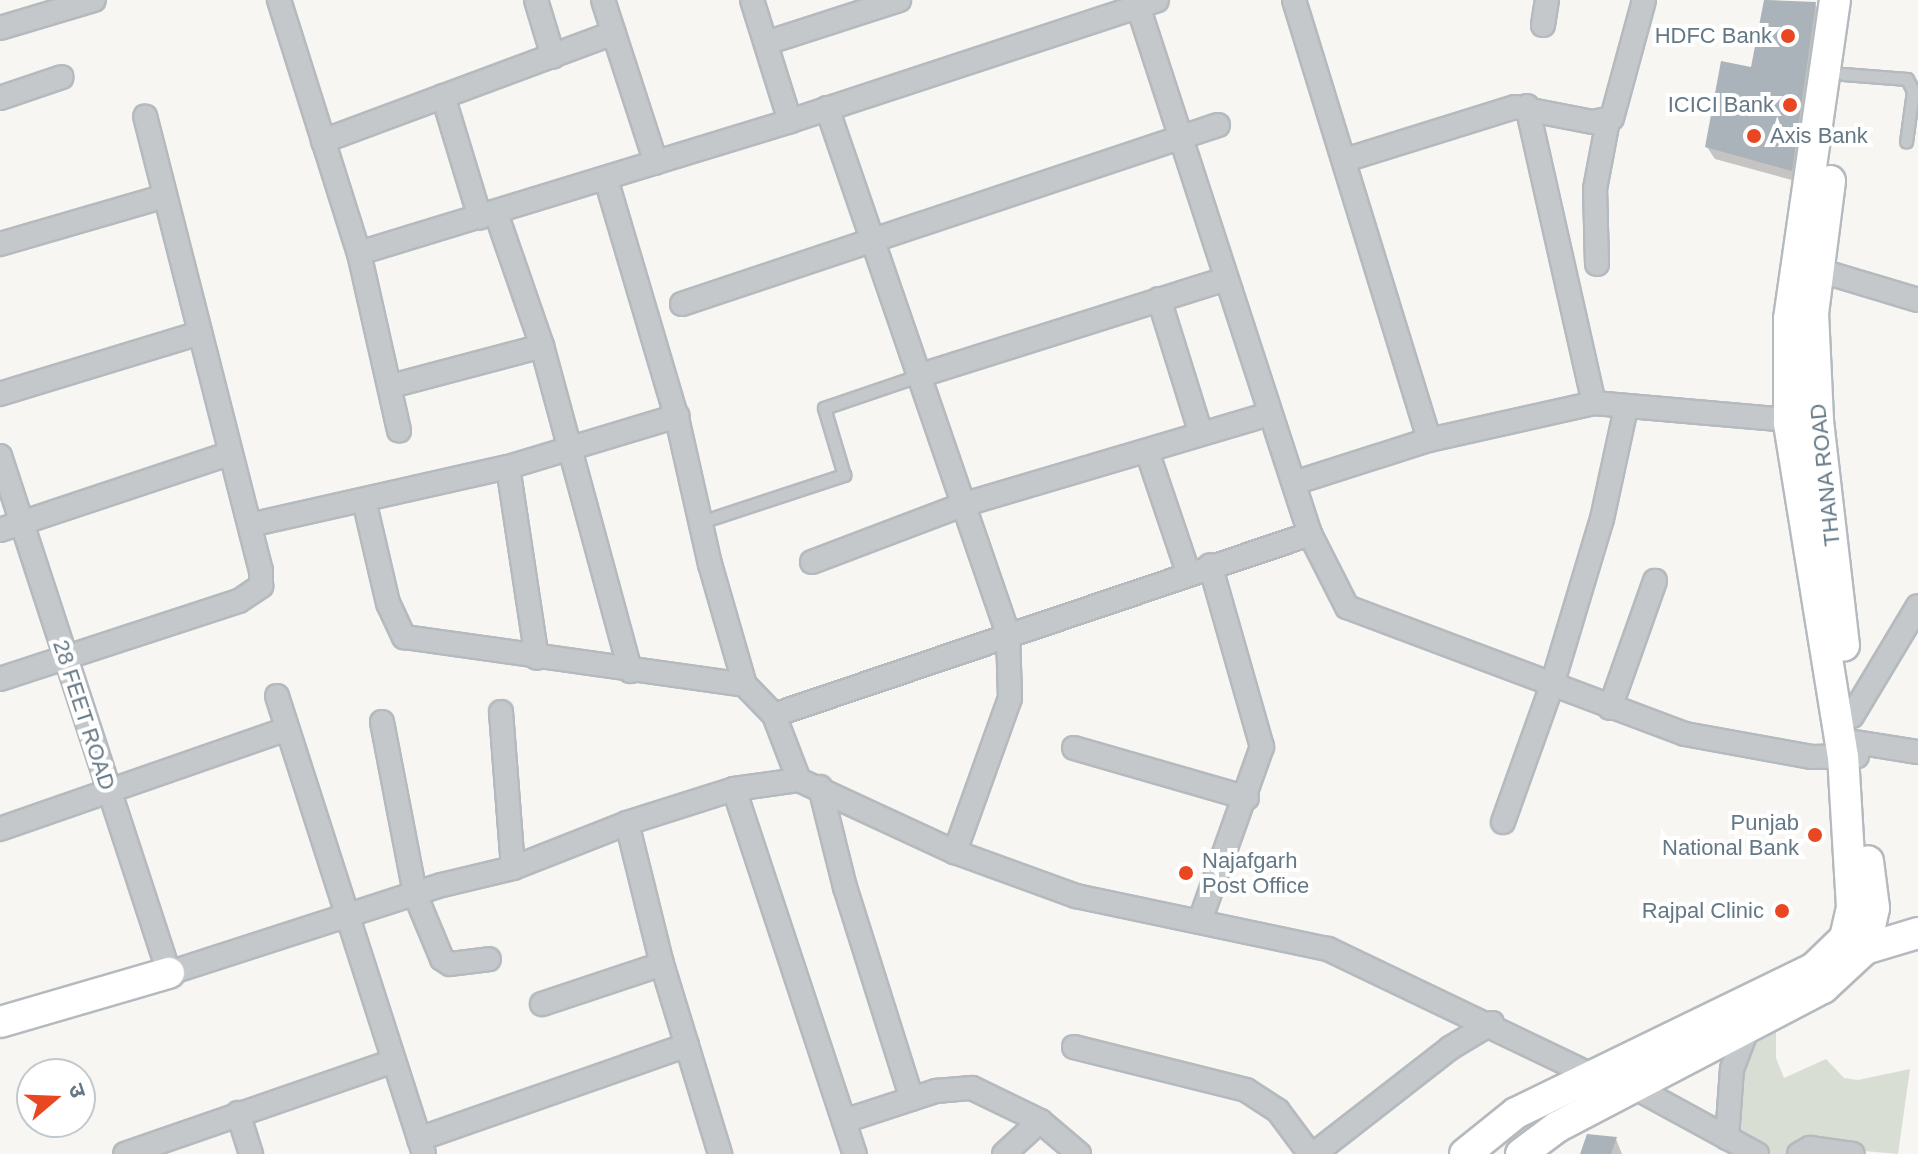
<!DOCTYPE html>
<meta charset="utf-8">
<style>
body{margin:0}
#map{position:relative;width:1918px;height:1154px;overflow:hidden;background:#f7f6f3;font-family:Helvetica,"Noto Sans Devanagari",sans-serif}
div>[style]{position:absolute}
.green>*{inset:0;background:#d8ded4}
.shadow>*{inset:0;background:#0003}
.building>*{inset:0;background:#aab3b9}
.roads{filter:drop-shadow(2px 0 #b4babe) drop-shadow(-2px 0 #b4babe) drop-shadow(0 2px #b4babe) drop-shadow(0 -2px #b4babe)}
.lane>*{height:11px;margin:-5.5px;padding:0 5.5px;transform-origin:5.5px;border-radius:5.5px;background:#c4c8cb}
.street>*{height:22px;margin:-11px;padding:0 11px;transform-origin:11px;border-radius:11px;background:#c4c8cb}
.secondary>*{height:30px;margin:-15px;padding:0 15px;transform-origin:15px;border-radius:15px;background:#fff}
.dots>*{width:22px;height:22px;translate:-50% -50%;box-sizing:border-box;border:4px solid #fff;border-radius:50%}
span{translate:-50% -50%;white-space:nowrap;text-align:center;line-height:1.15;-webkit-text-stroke:8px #fff;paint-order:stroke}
.poi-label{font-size:22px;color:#647885}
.right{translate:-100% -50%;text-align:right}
.left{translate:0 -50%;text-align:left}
.street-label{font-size:22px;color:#647885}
.north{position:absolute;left:16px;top:1058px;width:80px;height:80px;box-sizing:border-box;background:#fff;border:2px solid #c1c9ce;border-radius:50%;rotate:71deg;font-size:22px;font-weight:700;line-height:32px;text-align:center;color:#647885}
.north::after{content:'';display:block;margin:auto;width:28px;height:36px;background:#e94721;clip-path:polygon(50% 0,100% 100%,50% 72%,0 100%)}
</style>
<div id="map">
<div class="green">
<i style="clip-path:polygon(1776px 1020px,1776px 1058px,1784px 1078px,1826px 1059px,1844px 1078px,1858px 1080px,1910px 1069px,1898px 1154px,1810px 1146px,1795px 1154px,1761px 1154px,1729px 1137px,1745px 1034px)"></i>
</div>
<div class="shadow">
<i style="clip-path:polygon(1766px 0,1815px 4px,1822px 17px,1799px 182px,1715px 159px,1707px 147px,1753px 69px)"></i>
<i style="clip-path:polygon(1616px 1139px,1622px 1154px,1582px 1154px)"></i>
</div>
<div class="building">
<i style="clip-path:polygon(1764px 0,1816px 2px,1792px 171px,1705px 147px,1721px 61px,1751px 67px)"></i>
<i style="clip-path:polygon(1587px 1134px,1617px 1137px,1611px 1154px,1580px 1154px)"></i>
</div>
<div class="roads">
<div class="lane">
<i style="left:1843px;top:74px;width:64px;rotate:4.5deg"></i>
<i style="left:1907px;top:79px;width:13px;rotate:63deg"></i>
<i style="left:1913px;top:91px;width:51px;rotate:97.8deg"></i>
<i style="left:701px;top:522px;width:151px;rotate:-18.2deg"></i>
<i style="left:844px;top:475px;width:70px;rotate:-106.6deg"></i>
<i style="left:824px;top:408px;width:99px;rotate:-18.8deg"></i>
</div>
<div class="street">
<i style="left:279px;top:0;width:265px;rotate:72.5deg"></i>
<i style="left:359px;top:253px;width:182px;rotate:77.3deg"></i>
<i style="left:536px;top:0;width:59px;rotate:73.1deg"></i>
<i style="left:603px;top:0;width:171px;rotate:72deg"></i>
<i style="left:752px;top:0;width:127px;rotate:72.6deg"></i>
<i style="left:1294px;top:0;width:460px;rotate:72.9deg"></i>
<i style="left:1138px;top:6px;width:555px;rotate:71.96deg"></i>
<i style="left:1310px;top:534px;width:82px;rotate:63.1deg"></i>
<i style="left:1347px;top:607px;width:361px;rotate:20.6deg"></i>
<i style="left:1685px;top:734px;width:128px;rotate:10.3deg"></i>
<i style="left:1811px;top:757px;width:46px;rotate:-1.2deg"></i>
<i style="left:1543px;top:25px;width:25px;rotate:-81deg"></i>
<i style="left:0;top:28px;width:98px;rotate:-16.6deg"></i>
<i style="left:766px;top:43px;width:140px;rotate:-17.9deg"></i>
<i style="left:443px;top:96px;width:127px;rotate:73.1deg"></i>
<i style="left:0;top:98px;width:65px;rotate:-18.7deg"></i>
<i style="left:1527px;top:106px;width:304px;rotate:77.3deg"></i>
<i style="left:827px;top:108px;width:556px;rotate:71.01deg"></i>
<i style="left:1008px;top:634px;width:64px;rotate:88.2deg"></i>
<i style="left:1010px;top:698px;width:164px;rotate:109.7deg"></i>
<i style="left:323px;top:141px;width:310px;rotate:-20.4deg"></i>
<i style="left:1345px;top:160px;width:178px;rotate:-17.3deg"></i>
<i style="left:1515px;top:107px;width:79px;rotate:10.9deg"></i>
<i style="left:1593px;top:122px;width:19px;rotate:-12deg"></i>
<i style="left:1612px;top:118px;width:122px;rotate:-74.8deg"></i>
<i style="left:606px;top:179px;width:249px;rotate:73.5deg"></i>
<i style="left:677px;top:418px;width:150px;rotate:77.3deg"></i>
<i style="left:710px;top:564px;width:126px;rotate:73.9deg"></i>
<i style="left:496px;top:213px;width:141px;rotate:70.9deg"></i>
<i style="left:542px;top:346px;width:337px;rotate:74.8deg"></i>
<i style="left:0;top:244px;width:172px;rotate:-16.2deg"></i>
<i style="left:359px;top:253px;width:451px;rotate:-17deg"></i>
<i style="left:790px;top:121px;width:386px;rotate:-18.2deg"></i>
<i style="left:1597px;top:264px;width:75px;rotate:-91.5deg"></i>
<i style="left:1595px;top:189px;width:70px;rotate:-79.3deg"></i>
<i style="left:1818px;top:270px;width:104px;rotate:16.7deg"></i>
<i style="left:1159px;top:299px;width:141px;rotate:72.7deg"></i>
<i style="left:682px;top:304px;width:565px;rotate:-18.47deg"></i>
<i style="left:918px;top:376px;width:322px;rotate:-17.5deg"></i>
<i style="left:391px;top:386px;width:156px;rotate:-14.8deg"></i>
<i style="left:0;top:394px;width:209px;rotate:-17deg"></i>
<i style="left:1147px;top:451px;width:128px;rotate:71.3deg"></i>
<i style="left:0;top:456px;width:544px;rotate:71.9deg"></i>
<i style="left:169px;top:973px;width:287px;rotate:-17.9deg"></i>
<i style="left:442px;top:885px;width:73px;rotate:-13.5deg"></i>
<i style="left:513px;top:868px;width:123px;rotate:-21.5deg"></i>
<i style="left:627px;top:823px;width:112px;rotate:-17.6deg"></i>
<i style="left:734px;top:789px;width:66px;rotate:-7.9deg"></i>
<i style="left:799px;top:780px;width:172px;rotate:24.8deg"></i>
<i style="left:955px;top:852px;width:129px;rotate:20deg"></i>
<i style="left:1076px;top:896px;width:258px;rotate:11.9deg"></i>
<i style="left:1328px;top:949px;width:294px;rotate:25.6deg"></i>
<i style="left:508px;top:467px;width:193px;rotate:81.4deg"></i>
<i style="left:1294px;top:483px;width:142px;rotate:-17.7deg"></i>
<i style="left:1429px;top:440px;width:169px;rotate:-12.6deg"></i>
<i style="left:1594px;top:403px;width:208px;rotate:5deg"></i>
<i style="left:364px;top:500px;width:106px;rotate:76.9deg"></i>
<i style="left:388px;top:603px;width:38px;rotate:65deg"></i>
<i style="left:404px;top:637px;width:344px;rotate:8deg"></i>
<i style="left:745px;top:685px;width:42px;rotate:46deg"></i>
<i style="left:774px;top:715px;width:70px;rotate:69deg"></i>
<i style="left:250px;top:525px;width:264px;rotate:-12.7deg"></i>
<i style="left:508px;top:467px;width:177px;rotate:-16.8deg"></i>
<i style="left:0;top:530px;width:243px;rotate:-18.4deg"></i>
<i style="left:812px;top:562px;width:160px;rotate:-20.8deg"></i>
<i style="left:962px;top:505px;width:321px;rotate:-16.5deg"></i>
<i style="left:0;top:679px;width:251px;rotate:-18.1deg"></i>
<i style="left:239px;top:601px;width:27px;rotate:-34deg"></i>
<i style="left:261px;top:586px;width:15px;rotate:-90deg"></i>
<i style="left:261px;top:571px;width:469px;rotate:-104.3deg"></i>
<i style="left:277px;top:696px;width:481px;rotate:72.2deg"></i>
<i style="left:1610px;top:708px;width:135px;rotate:-70.5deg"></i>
<i style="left:501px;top:712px;width:156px;rotate:85.6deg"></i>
<i style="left:774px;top:715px;width:566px;rotate:-18.66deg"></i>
<i style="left:1852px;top:716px;width:128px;rotate:-59deg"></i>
<i style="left:382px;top:722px;width:175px;rotate:79.1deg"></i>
<i style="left:415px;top:894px;width:70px;rotate:67.4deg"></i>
<i style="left:442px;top:959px;width:9px;rotate:32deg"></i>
<i style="left:450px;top:964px;width:39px;rotate:-7deg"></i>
<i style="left:1855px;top:742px;width:64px;rotate:9deg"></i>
<i style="left:1074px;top:748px;width:180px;rotate:16.1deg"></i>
<i style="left:820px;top:787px;width:103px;rotate:76deg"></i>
<i style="left:845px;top:887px;width:222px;rotate:72.5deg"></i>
<i style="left:734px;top:789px;width:385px;rotate:71.7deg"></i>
<i style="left:1503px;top:822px;width:149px;rotate:-70.3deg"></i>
<i style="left:1553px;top:682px;width:170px;rotate:-73.3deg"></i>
<i style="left:1602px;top:519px;width:114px;rotate:-77.8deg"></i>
<i style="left:627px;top:823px;width:145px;rotate:76.1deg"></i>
<i style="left:662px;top:964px;width:199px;rotate:73deg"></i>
<i style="left:0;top:829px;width:304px;rotate:-19.2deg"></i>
<i style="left:1201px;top:918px;width:182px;rotate:-70.4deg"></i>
<i style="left:1262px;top:747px;width:189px;rotate:-105.9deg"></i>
<i style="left:542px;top:1004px;width:126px;rotate:-18.4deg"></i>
<i style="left:1074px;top:1047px;width:177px;rotate:14deg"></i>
<i style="left:1246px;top:1090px;width:38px;rotate:33deg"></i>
<i style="left:1278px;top:1111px;width:54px;rotate:53.3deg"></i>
<i style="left:1636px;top:1088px;width:138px;rotate:28.6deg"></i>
<i style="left:238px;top:1113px;width:43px;rotate:72.4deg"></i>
<i style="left:844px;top:1121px;width:97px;rotate:-18.1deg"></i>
<i style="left:936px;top:1091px;width:36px;rotate:-5deg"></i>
<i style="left:972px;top:1088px;width:76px;rotate:25.9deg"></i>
<i style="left:1040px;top:1121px;width:51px;rotate:40.2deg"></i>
<i style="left:1727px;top:1138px;width:69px;rotate:-85.9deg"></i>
<i style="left:1732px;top:1069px;width:45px;rotate:-69.1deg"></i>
<i style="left:419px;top:1139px;width:284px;rotate:-19.3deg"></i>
<i style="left:125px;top:1154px;width:284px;rotate:-19.1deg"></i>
<i style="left:1004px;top:1154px;width:49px;rotate:-42.5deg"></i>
<i style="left:1314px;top:1154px;width:172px;rotate:-37.9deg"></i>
<i style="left:1450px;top:1048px;width:49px;rotate:-30.8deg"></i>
<i style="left:1799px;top:1154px;width:13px;rotate:-29deg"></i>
<i style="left:1810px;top:1148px;width:43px;rotate:7.9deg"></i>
</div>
<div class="secondary">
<i style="left:1830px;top:181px;width:133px;rotate:97.3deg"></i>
<i style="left:1813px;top:313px;width:108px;rotate:87.3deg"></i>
<i style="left:1818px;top:421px;width:226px;rotate:83.4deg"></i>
<i style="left:1865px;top:949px;width:42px;rotate:-77.6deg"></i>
<i style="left:1874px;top:908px;width:47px;rotate:-97.3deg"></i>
<i style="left:0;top:1022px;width:176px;rotate:-16.2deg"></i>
<i style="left:1465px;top:1154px;width:65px;rotate:-38.8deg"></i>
<i style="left:1516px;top:1113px;width:330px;rotate:-25.9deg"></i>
<i style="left:1813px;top:969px;width:45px;rotate:-44.1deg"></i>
<i style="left:1845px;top:938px;width:32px;rotate:-77deg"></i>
<i style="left:1852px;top:907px;width:150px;rotate:-93.4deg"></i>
<i style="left:1843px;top:757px;width:339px;rotate:-99.2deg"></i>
<i style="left:1789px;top:422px;width:103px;rotate:-90deg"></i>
<i style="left:1789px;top:319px;width:322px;rotate:-81.8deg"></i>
<i style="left:1521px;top:1154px;width:45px;rotate:-36.9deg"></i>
<i style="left:1557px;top:1127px;width:300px;rotate:-27.6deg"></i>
<i style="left:1823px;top:988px;width:57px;rotate:-42.9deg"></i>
<i style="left:1865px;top:949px;width:55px;rotate:-16.8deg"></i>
</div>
</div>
<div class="dots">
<i style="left:1788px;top:36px;background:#e94721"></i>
<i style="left:1790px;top:105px;background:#e94721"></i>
<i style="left:1754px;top:136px;background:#e94721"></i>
<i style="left:1815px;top:835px;background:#e94721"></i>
<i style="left:1186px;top:873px;background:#e94721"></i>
<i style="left:1782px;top:911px;background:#e94721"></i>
</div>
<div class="poi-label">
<span class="right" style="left:1772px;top:36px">HDFC Bank</span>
<span class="right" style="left:1774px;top:105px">ICICI Bank</span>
<span class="left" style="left:1770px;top:136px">Axis Bank</span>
<span class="right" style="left:1799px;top:835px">Punjab<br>National Bank</span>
<span class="left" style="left:1202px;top:873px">Najafgarh<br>Post Office</span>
<span class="right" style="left:1764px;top:911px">Rajpal Clinic</span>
</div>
<div class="street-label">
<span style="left:1825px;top:475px;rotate:-96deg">THANA ROAD</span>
<span style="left:84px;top:715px;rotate:72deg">28 FEET ROAD</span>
</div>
<div class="north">उ</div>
</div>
